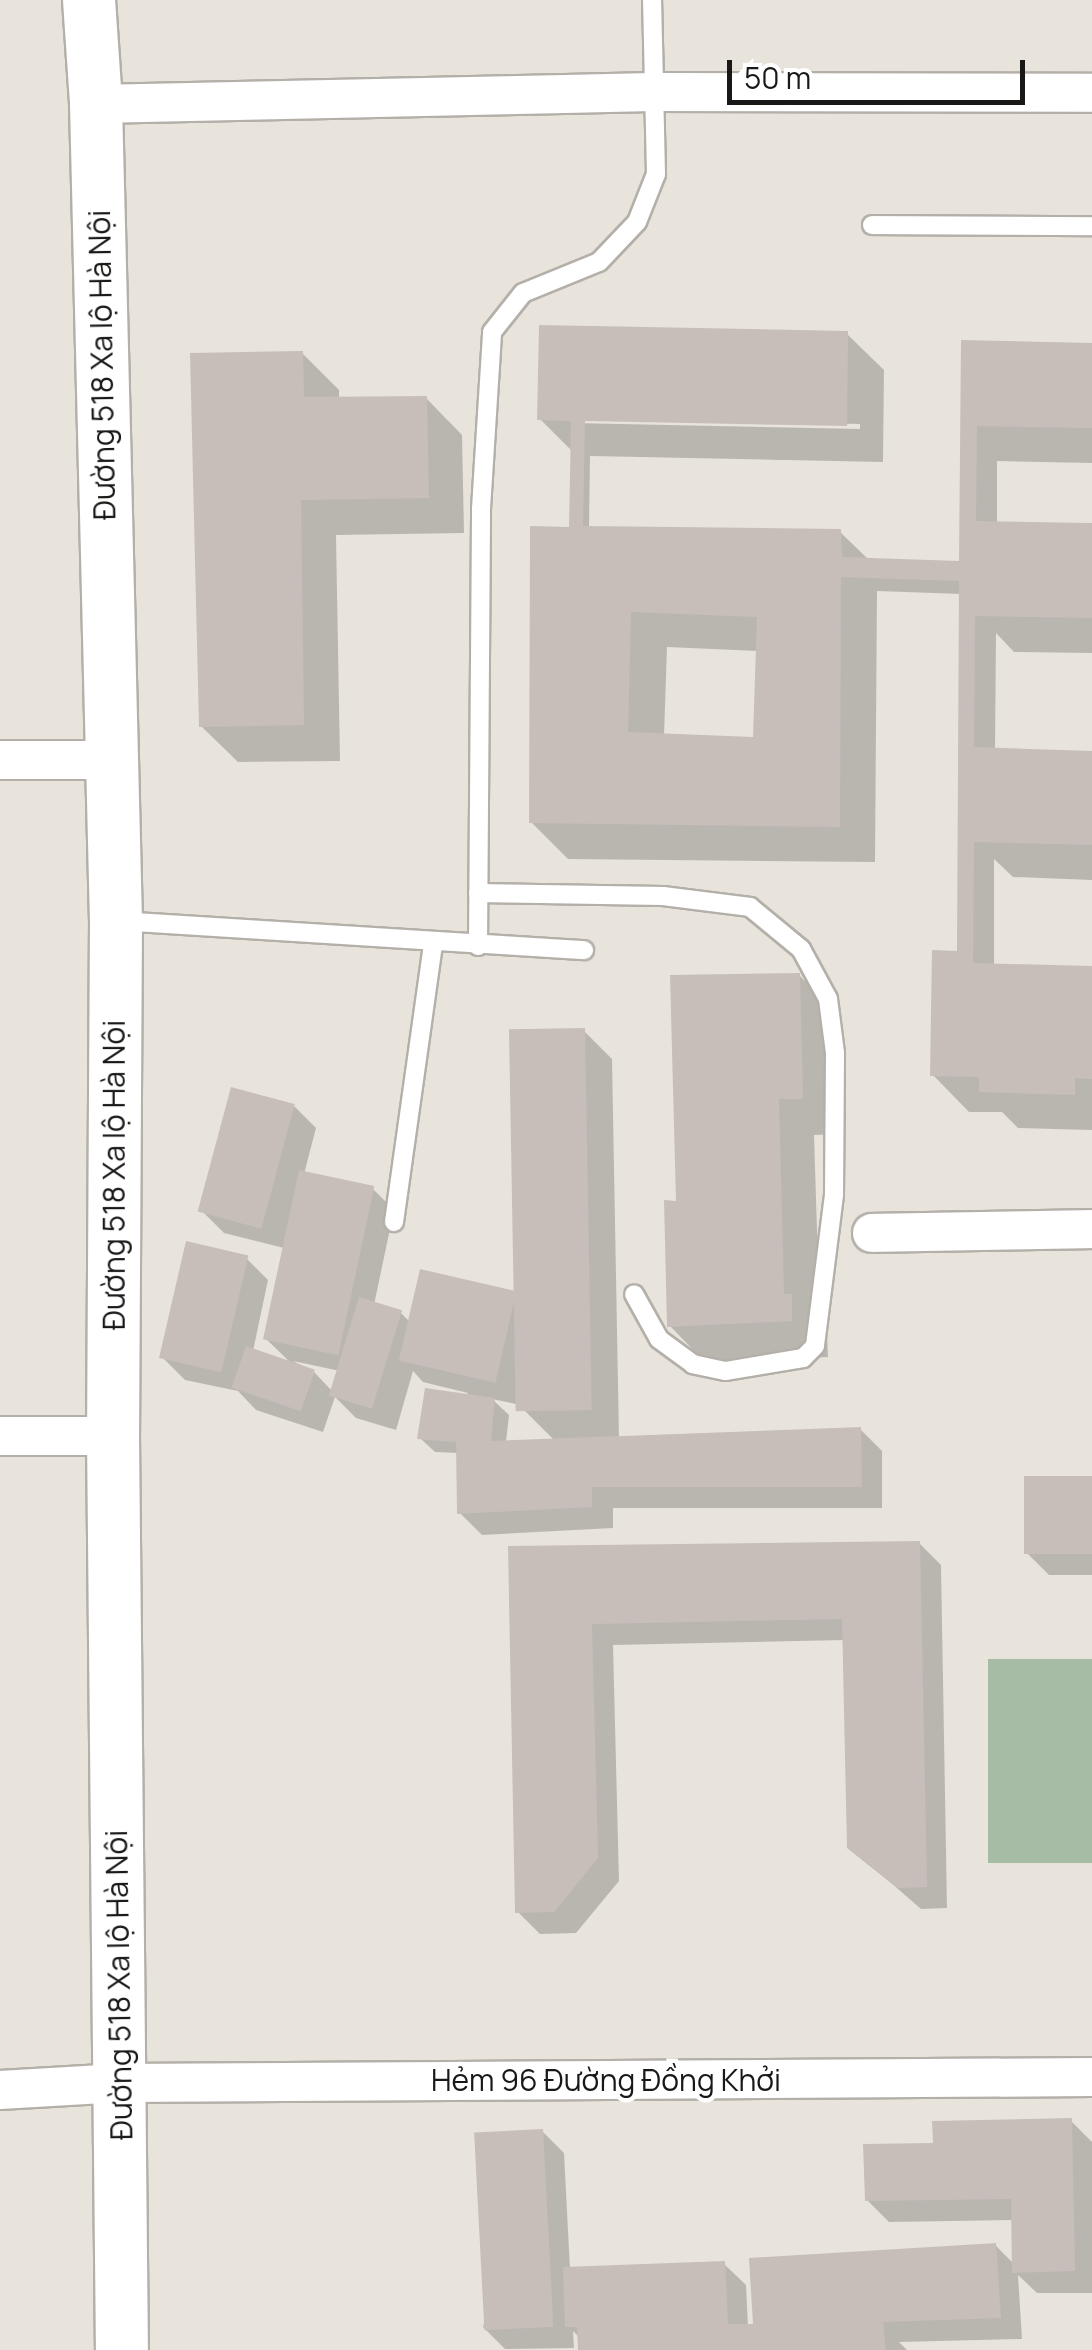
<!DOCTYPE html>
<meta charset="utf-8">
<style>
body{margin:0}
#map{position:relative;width:1092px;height:2350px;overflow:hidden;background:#e8e4dc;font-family:Manrope,sans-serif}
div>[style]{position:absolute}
.green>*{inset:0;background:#a6bca5;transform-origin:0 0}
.shadow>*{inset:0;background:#0003}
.building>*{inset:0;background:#c7beba;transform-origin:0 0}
.roads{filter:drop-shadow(2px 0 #b4b0a9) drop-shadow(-2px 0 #b4b0a9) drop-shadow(0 2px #b4b0a9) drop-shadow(0 -2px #b4b0a9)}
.lane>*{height:18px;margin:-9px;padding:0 9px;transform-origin:9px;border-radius:9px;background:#fff}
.street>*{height:38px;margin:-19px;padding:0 19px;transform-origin:19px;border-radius:19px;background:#fff}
.secondary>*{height:52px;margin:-26px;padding:0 26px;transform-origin:26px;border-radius:26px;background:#fff}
span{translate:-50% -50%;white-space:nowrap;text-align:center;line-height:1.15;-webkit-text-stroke:9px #fff;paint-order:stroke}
.street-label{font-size:30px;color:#1a1816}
.scale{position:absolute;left:727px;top:60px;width:298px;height:45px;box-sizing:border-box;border:5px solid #1a1816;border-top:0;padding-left:12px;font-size:30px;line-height:35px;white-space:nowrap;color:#1a1816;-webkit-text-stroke:8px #fff;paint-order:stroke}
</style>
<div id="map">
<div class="green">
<i style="left:1092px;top:1659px;width:204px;height:104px;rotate:90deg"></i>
</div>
<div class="shadow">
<i style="clip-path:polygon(evenodd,847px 334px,884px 370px,883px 462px,590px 456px,589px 529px,840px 532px,869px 560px,962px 563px,964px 343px,1092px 345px,1092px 463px,997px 461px,997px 524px,1092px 526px,1092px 653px,1014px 652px,996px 633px,995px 750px,1092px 754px,1092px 880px,1013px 877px,994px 859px,994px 966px,1092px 968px,1092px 1130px,1018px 1128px,1002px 1112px,969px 1112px,933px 1075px,959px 953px,962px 594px,877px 591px,875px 862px,568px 859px,531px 822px,572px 529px,573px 452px,540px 419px,847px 334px,573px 418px,860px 424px,860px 429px,573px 423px,573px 418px,847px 334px,667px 647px,758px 651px,755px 739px,664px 736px,667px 647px)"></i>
<i style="clip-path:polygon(302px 353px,339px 390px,339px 399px,426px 398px,462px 435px,464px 533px,336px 535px,340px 761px,238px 762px,201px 726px)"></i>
<i style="clip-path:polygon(799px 975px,835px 1012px,839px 1134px,814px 1135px,820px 1326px,827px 1333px,828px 1357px,706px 1363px,670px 1326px,678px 1203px)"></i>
<i style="clip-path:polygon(evenodd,584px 1031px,612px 1059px,619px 1438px,860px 1429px,882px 1451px,882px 1508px,613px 1508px,613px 1528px,482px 1535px,460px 1513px,459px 1453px,435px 1452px,420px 1438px,468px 1393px,423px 1382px,413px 1371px,396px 1430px,356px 1418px,335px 1397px,323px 1432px,256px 1410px,238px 1391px,185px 1380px,163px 1358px,246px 1258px,268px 1280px,253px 1351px,292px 1364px,265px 1338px,284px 1248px,224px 1233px,202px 1211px,294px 1106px,316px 1128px,304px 1174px,372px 1188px,394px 1210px,374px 1305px,401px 1313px,410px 1322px,514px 1294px,521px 1301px,584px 1031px,293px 1361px,340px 1371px,334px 1393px,314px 1372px,293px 1361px,584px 1031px,522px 1378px,525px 1411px,555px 1441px,506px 1442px,509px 1415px,492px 1399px,516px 1404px,522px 1378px)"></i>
<i style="clip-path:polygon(1092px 1479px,1092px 1575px,1049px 1575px,1027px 1553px)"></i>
<i style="clip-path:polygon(919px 1543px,941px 1565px,947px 1908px,921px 1909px,850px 1847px,845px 1640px,613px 1645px,619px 1881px,576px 1933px,540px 1934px,518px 1912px,510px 1548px)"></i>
<i style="clip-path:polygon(1071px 2121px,1092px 2142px,1092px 2293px,1037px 2293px,1018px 2275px,1022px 2339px,899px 2342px,907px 2350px,580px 2350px,580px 2338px,573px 2331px,574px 2348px,505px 2349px,483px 2327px,543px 2132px,564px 2153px,570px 2269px,724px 2264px,746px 2285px,748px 2327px,995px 2245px,1015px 2265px,1014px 2220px,889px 2222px,867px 2200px,935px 2145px)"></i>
</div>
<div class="building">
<i style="clip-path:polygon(evenodd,539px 325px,848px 331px,847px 426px,585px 421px,583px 526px,841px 529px,842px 557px,959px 561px,961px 340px,1092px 343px,1092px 428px,977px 426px,976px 521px,1092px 523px,1092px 618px,975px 616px,974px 747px,1092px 751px,1092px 845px,974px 842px,973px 963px,1092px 966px,1092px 1079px,1075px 1078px,1075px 1095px,979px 1092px,979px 1077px,930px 1076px,932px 950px,957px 951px,959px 581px,841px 577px,840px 827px,529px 823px,530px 526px,569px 527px,571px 421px,537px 420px,539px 325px,631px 612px,757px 617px,753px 737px,628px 732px,631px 612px)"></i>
<i style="clip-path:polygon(303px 351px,304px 397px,427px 396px,429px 498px,301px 500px,304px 725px,199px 727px,190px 353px)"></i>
<i style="clip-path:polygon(800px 973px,803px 1099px,779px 1099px,784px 1294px,792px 1294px,792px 1321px,667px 1327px,664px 1200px,676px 1201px,670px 975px)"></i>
<i style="left:585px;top:1028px;width:382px;height:76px;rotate:89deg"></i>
<i style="left:231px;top:1087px;width:66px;height:129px;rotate:15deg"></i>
<i style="left:299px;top:1170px;width:77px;height:173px;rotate:12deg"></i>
<i style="left:186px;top:1241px;width:64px;height:120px;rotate:13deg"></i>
<i style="left:420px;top:1269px;width:99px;height:94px;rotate:13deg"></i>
<i style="left:359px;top:1297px;width:45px;height:103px;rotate:17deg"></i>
<i style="left:246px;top:1346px;width:73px;height:44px;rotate:19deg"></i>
<i style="clip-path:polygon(425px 1388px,495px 1398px,491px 1441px,861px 1427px,862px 1487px,592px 1487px,592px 1507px,457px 1514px,456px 1442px,417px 1439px)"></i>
<i style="left:1092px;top:1476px;width:78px;height:68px;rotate:90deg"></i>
<i style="clip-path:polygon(920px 1541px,927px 1887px,897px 1888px,847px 1848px,842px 1619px,592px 1624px,598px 1858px,554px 1912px,515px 1913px,508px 1546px)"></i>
<i style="clip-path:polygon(1072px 2118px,1075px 2271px,1012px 2273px,1011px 2199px,865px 2201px,863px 2144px,933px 2143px,932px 2121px)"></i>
<i style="left:543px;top:2129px;width:198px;height:69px;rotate:87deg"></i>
<i style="clip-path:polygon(996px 2243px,1001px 2318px,883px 2322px,886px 2350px,578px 2350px,577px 2327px,565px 2327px,563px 2267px,725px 2261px,728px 2324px,753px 2324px,749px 2258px)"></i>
</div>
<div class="roads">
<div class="lane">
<i style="left:872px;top:225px;width:220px;rotate:0.3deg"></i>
<i style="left:478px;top:893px;width:185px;rotate:0.9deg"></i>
<i style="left:663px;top:896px;width:88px;rotate:7.2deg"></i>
<i style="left:750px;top:907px;width:66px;rotate:39.5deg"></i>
<i style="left:801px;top:949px;width:57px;rotate:61.6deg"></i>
<i style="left:828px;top:999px;width:54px;rotate:82.6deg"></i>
<i style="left:835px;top:1053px;width:142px;rotate:90.4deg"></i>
<i style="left:834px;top:1195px;width:152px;rotate:97.2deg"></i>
<i style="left:815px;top:1346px;width:17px;rotate:135deg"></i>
<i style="left:803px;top:1358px;width:79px;rotate:170.5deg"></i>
<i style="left:725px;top:1371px;width:33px;rotate:-168deg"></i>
<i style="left:693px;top:1364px;width:42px;rotate:-143.7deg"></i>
<i style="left:659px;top:1339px;width:51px;rotate:-119.1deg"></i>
<i style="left:120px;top:921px;width:465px;rotate:3.6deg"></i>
<i style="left:478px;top:946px;width:437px;rotate:-89.6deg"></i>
<i style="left:481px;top:509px;width:177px;rotate:-86.4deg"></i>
<i style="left:492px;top:332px;width:50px;rotate:-51.5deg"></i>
<i style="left:523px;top:293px;width:82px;rotate:-22.2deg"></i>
<i style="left:599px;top:262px;width:55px;rotate:-46.5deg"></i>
<i style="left:637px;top:222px;width:52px;rotate:-68.4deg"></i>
<i style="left:656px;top:174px;width:174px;rotate:-91.3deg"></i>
<i style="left:394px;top:1222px;width:281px;rotate:-82deg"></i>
</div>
<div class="street">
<i style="left:96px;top:104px;width:557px;rotate:-1.23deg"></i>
<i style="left:653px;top:92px;width:439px;rotate:0.1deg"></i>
<i style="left:0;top:760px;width:112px"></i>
<i style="left:872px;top:1233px;width:220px;rotate:-1deg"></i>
<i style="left:0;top:1436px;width:113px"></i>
<i style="left:0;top:2090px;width:120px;rotate:-3.3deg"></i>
<i style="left:120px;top:2083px;width:972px;rotate:-0.35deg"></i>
</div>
<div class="secondary">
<i style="left:89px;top:0;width:104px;rotate:86.1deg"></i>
<i style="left:96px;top:104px;width:817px;rotate:88.6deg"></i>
<i style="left:116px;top:921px;width:515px;rotate:90.33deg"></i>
<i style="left:113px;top:1436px;width:914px;rotate:89.44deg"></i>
</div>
</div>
<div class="street-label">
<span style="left:102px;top:365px;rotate:-91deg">Đường 518 Xa lộ Hà Nội</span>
<span style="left:114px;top:1175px;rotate:-90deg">Đường 518 Xa lộ Hà Nội</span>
<span style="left:119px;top:1985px;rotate:-91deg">Đường 518 Xa lộ Hà Nội</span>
<span style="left:606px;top:2080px">Hẻm 96 Đường Đồng Khởi</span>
</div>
<div class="scale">50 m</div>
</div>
